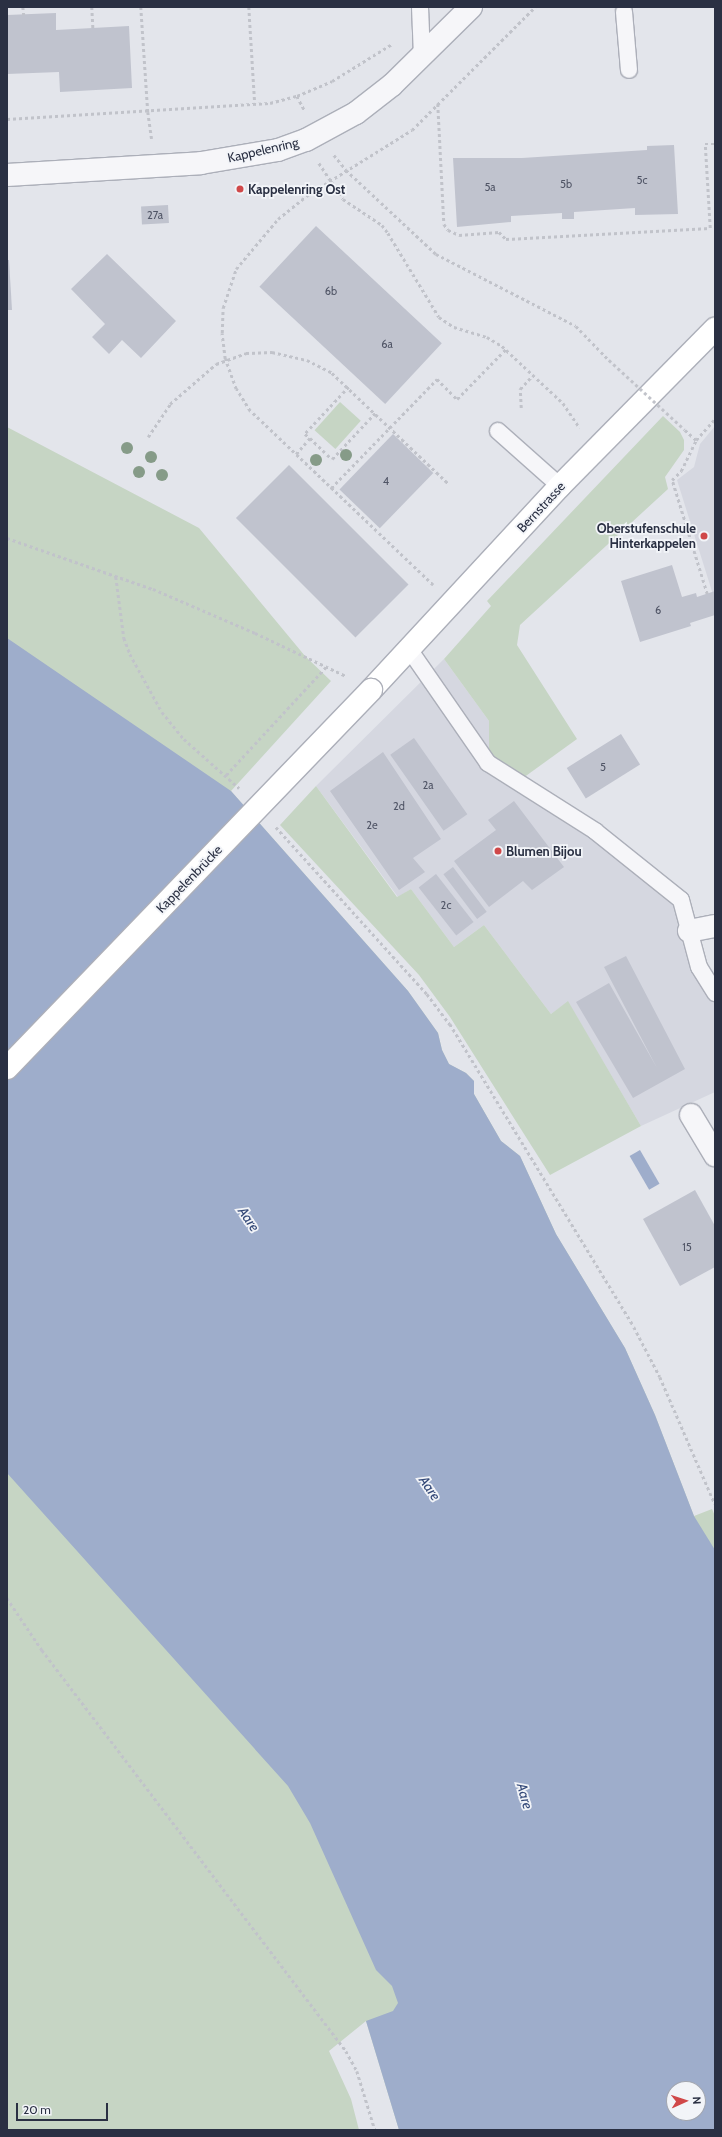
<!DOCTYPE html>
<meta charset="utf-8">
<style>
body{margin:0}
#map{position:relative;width:722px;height:2137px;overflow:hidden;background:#e3e5eb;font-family:Cabin,sans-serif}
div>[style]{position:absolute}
.built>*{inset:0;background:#d5d7e0}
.green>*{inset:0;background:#c6d5c4;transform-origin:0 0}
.water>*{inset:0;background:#9eadcb;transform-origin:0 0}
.building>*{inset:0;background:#c0c3ce;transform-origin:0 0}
.path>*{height:2.5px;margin-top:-1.25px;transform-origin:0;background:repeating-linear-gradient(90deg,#c1c3ca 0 3px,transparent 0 6px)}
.roads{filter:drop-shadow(1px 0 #acafb9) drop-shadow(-1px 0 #acafb9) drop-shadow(0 1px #acafb9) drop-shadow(0 -1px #acafb9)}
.service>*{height:16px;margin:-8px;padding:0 8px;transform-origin:8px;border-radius:8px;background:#f6f6f9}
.minor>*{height:22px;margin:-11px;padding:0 11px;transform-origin:11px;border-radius:11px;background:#f6f6f9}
.secondary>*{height:22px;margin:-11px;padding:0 11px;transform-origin:11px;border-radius:11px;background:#fff}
.path-bridge>*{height:2.5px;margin-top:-1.25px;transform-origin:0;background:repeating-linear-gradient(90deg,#c1c3ca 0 3px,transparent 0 6px)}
.bridges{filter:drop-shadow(1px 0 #acafb9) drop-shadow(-1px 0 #acafb9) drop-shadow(0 1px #acafb9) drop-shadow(0 -1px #acafb9)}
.secondary-bridge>*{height:22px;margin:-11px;padding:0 11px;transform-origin:11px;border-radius:11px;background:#fff}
.trees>*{width:12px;height:12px;margin:-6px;border-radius:50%;background:#869b88}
.dots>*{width:11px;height:11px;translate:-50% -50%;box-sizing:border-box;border:2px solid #f2f4f8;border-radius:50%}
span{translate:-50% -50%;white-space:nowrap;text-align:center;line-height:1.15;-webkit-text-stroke:3.5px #f2f4f8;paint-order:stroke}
.number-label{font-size:11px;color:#505566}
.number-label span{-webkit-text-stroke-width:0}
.street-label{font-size:13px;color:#2a3043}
.poi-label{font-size:13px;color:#2a3043;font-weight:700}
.left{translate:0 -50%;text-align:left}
.right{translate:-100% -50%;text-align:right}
.water-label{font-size:14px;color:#344978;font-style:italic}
.frame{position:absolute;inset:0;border:8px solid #2a3043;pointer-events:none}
.north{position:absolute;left:666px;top:2081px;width:40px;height:40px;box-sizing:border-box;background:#f2f4f8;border:1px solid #a2a6b0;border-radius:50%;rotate:87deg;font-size:11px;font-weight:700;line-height:16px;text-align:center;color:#2a3043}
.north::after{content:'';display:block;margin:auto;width:14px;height:18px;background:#d04849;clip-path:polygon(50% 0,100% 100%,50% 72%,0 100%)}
.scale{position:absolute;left:16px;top:2103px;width:92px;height:18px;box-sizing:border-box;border:2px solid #2a3043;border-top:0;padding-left:5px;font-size:12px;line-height:14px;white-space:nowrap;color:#2a3043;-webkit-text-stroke:3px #f2f4f8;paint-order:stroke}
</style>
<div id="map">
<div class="built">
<i style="clip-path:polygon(715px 426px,715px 601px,677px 480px,694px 467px,700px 444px)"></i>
<i style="clip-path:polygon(444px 659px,489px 721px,489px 756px,673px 900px,692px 972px,715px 1003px,715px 1092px,641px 1126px,568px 1002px,551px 1014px,484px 925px,454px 947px,411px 889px,398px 897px,316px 786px)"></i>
</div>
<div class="green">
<i style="left:340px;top:402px;width:28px;height:38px;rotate:42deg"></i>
<i style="clip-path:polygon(663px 416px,680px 432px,684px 440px,684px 450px,665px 477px,668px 489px,520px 625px,517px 645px,577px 739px,523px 778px,489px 756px,489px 721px,444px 659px,491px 606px,487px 601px)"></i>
<i style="clip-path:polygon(evenodd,7px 427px,199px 528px,305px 656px,331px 681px,231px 791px,408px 991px,438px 1033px,442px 1050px,449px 1064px,466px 1073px,474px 1081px,474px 1094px,501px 1141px,520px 1156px,556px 1234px,625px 1348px,655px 1415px,694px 1516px,712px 1509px,715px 1516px,715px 2130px,399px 2130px,366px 2021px,329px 2051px,351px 2099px,359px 2130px,7px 2130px,7px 427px,674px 2089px,698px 2089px,698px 2113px,674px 2113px,674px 2089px)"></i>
<i style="clip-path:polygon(316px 786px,397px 897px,411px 889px,454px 947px,484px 925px,551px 1014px,568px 1001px,641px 1126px,550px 1175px,450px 1017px,419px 975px,280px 825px)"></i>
</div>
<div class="water">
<i style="clip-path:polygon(evenodd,7px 638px,231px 791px,408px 991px,438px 1033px,442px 1050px,449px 1064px,466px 1073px,474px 1081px,474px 1094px,501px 1141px,520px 1156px,556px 1234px,625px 1348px,655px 1415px,694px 1516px,715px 1550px,715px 2130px,399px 2130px,366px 2021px,393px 2011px,398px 2003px,392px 1986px,376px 1970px,310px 1823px,288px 1786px,7px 1473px,7px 638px,674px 2089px,698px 2089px,698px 2113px,674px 2113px,674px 2089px)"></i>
<i style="left:640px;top:1150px;width:39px;height:12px;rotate:60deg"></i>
</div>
<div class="building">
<i style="clip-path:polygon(56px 13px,56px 30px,129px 26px,132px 88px,60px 92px,59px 72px,7px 74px,7px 15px)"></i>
<i style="clip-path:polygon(674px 145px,678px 214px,635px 215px,635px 208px,574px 212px,574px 219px,562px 219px,562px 213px,511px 216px,511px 222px,457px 227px,453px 158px,522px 158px,647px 150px,647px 146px)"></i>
<i style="left:168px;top:205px;width:18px;height:27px;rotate:87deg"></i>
<i style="left:316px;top:226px;width:172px;height:83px;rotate:43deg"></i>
<i style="clip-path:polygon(107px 254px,176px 321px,141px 358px,122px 340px,109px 354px,92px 337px,105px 324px,71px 289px)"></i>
<i style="clip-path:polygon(7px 260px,9px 260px,12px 310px,7px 310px)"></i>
<i style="left:393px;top:434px;width:56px;height:77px;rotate:44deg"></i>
<i style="left:289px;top:465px;width:169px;height:75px;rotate:45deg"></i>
<i style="clip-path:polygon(672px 565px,682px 597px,696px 593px,697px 597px,715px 591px,715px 615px,690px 623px,691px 626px,640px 642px,621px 581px)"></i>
<i style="left:621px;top:734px;width:36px;height:64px;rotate:58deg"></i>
<i style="left:414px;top:738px;width:93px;height:29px;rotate:55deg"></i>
<i style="clip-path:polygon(383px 752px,441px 839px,413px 858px,425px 872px,399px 890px,330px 791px)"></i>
<i style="clip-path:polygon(514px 801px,564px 867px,532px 890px,523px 881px,489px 907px,454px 861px,496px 830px,488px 820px)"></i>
<i style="left:453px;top:867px;width:56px;height:12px;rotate:53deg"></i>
<i style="left:436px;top:874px;width:61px;height:22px;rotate:52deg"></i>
<i style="clip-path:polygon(626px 956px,685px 1069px,633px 1098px,576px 1002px,609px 983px,657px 1068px,604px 967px)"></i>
<i style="clip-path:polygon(695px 1190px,715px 1226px,715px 1267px,680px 1286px,643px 1219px)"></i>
</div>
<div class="path">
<i style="left:23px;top:7px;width:8px;rotate:83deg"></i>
<i style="left:92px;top:7px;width:21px;rotate:87deg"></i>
<i style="left:141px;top:7px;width:105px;rotate:86.2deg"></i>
<i style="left:148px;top:112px;width:27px;rotate:82deg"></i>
<i style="left:249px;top:7px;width:97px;rotate:86.5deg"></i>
<i style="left:297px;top:96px;width:17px;rotate:62deg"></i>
<i style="left:438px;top:104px;width:120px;rotate:87.1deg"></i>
<i style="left:444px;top:224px;width:7px;rotate:56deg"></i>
<i style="left:448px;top:230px;width:12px;rotate:24deg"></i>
<i style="left:459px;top:235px;width:40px;rotate:-4.3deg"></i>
<i style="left:499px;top:232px;width:10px;rotate:45deg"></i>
<i style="left:506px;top:239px;width:204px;rotate:-3.1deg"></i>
<i style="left:710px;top:228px;width:84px;rotate:-93.4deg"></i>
<i style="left:705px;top:144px;width:10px"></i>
<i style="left:7px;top:119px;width:263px;rotate:-3.5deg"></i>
<i style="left:270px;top:103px;width:28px;rotate:-15deg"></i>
<i style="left:297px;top:96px;width:38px;rotate:-23deg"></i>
<i style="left:332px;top:81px;width:70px;rotate:-31.7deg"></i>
<i style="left:334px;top:155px;width:19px;rotate:51deg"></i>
<i style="left:346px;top:170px;width:123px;rotate:43deg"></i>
<i style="left:436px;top:254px;width:157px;rotate:27.2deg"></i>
<i style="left:576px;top:326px;width:47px;rotate:45.9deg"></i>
<i style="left:319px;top:163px;width:43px;rotate:56.3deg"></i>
<i style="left:343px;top:199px;width:47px;rotate:33.7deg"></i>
<i style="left:382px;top:225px;width:10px;rotate:53deg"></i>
<i style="left:388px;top:233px;width:98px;rotate:58.7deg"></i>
<i style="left:439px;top:317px;width:18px;rotate:34deg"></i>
<i style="left:454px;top:327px;width:34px;rotate:17deg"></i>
<i style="left:487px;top:337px;width:17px;rotate:31deg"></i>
<i style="left:502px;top:346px;width:83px;rotate:43.1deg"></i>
<i style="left:563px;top:403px;width:30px;rotate:56deg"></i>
<i style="left:349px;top:387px;width:64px;rotate:133.1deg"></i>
<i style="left:305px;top:434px;width:6px;rotate:39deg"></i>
<i style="left:310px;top:438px;width:30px;rotate:44deg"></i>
<i style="left:332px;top:459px;width:63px;rotate:-46.9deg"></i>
<i style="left:521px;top:408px;width:19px;rotate:-93deg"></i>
<i style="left:520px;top:389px;width:19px;rotate:-47deg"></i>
<i style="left:685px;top:430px;width:15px;rotate:42deg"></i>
<i style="left:148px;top:437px;width:40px;rotate:-56deg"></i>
<i style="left:170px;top:404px;width:61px;rotate:-41deg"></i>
<i style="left:216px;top:364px;width:32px;rotate:-20deg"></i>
<i style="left:246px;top:353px;width:26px;rotate:-2deg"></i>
<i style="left:272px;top:352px;width:36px;rotate:13deg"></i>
<i style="left:307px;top:360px;width:28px;rotate:27deg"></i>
<i style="left:332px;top:373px;width:160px;rotate:43.5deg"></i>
<i style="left:296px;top:454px;width:21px;rotate:-49deg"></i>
<i style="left:331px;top:488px;width:152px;rotate:-45.8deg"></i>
<i style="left:437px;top:379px;width:28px;rotate:45deg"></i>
<i style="left:457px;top:399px;width:70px;rotate:-45.6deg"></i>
<i style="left:7px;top:538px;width:155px;rotate:19.3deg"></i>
<i style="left:153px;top:589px;width:111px;rotate:23.3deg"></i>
<i style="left:255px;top:633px;width:101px;rotate:25.3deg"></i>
<i style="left:116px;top:577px;width:62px;rotate:82.5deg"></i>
<i style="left:124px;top:638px;width:17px;rotate:69deg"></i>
<i style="left:130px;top:654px;width:66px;rotate:61.1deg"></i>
<i style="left:162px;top:712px;width:35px;rotate:51deg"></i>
<i style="left:184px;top:739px;width:74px;rotate:41.7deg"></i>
<i style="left:433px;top:585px;width:253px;rotate:-136.4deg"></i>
<i style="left:250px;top:411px;width:26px;rotate:-122deg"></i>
<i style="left:236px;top:389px;width:32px;rotate:-110deg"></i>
<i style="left:225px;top:359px;width:26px;rotate:-97deg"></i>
<i style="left:222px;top:333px;width:25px;rotate:-88deg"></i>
<i style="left:223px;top:308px;width:41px;rotate:-71.6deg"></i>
<i style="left:236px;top:269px;width:65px;rotate:-50deg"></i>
<i style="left:278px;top:219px;width:40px;rotate:-39deg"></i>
<i style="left:309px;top:194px;width:121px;rotate:-31.9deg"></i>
<i style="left:412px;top:130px;width:174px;rotate:-45deg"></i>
<i style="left:707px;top:594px;width:119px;rotate:-107.1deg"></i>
<i style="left:672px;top:480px;width:13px;rotate:-45deg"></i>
<i style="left:681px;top:471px;width:34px;rotate:-64deg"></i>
<i style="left:696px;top:440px;width:28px;rotate:-48deg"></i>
<i style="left:226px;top:775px;width:149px;rotate:-47.2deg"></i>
<i style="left:276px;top:827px;width:225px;rotate:47.9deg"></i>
<i style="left:427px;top:994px;width:38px;rotate:53deg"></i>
<i style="left:450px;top:1024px;width:354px;rotate:58.7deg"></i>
<i style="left:634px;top:1327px;width:56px;rotate:62.5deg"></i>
<i style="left:660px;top:1377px;width:138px;rotate:66.6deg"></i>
<i style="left:7px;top:1598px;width:63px;rotate:56.1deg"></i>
<i style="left:42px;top:1650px;width:503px;rotate:52.83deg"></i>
<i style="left:346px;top:2051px;width:23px;rotate:61deg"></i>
<i style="left:357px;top:2071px;width:62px;rotate:73deg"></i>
</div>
<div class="roads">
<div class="service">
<i style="left:420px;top:7px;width:49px;rotate:87.7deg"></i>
<i style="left:624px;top:12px;width:58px;rotate:85.1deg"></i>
<i style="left:498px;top:431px;width:83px;rotate:41.6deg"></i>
<i style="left:409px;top:649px;width:139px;rotate:55.3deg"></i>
<i style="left:488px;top:763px;width:127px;rotate:32.4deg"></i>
<i style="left:595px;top:831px;width:110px;rotate:38.7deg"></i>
<i style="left:681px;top:900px;width:69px;rotate:75deg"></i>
<i style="left:699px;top:967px;width:31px;rotate:58deg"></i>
</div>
<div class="minor">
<i style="left:7px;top:175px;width:194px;rotate:-3.5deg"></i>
<i style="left:201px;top:163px;width:78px;rotate:-9.6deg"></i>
<i style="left:278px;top:150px;width:30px;rotate:-20deg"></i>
<i style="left:306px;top:140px;width:57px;rotate:-28.4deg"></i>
<i style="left:356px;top:113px;width:46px;rotate:-37.9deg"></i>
<i style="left:392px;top:85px;width:111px;rotate:-44.6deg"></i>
<i style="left:689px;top:931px;width:26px;rotate:-11deg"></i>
<i style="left:691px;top:1115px;width:47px;rotate:59deg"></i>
</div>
<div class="secondary">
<i style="left:371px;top:690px;width:278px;rotate:-47.2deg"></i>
<i style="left:560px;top:486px;width:221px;rotate:-45.4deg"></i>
</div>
</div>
<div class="path-bridge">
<i style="left:609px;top:360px;width:103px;rotate:42.6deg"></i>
</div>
<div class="bridges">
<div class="secondary-bridge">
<i style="left:7px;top:1068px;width:525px;rotate:-46.08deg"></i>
</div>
</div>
<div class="trees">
<i style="left:127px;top:448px"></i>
<i style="left:346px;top:455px"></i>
<i style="left:151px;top:457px"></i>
<i style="left:316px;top:460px"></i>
<i style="left:139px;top:472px"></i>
<i style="left:162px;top:475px"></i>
</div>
<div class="dots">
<i style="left:240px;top:189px;background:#d04849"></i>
<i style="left:704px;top:536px;background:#d04849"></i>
<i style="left:498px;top:851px;background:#d04849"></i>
</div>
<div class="number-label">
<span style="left:642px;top:180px">5c</span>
<span style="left:566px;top:184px">5b</span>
<span style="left:490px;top:187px">5a</span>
<span style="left:155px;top:215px">27a</span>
<span style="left:331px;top:291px">6b</span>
<span style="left:387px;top:344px">6a</span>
<span style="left:386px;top:481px">4</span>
<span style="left:658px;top:610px">6</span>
<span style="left:603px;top:767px">5</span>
<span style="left:428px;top:785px">2a</span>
<span style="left:399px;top:806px">2d</span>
<span style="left:372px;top:825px">2e</span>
<span style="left:446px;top:905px">2c</span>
<span style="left:687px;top:1247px">15</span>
</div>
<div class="street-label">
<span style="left:263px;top:150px;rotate:-13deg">Kappelenring</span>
<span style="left:541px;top:507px;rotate:-47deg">Bernstrasse</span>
<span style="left:189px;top:879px;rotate:-46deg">Kappelenbrücke</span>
</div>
<div class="poi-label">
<span class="left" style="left:248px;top:189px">Kappelenring Ost</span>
<span class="right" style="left:696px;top:536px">Oberstufenschule<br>Hinterkappelen</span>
<span class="left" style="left:506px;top:851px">Blumen Bijou</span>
</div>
<div class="water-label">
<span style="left:249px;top:1219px;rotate:56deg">Aare</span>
<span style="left:430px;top:1488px;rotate:56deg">Aare</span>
<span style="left:525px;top:1796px;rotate:74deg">Aare</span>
</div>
<div class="frame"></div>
<div class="north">N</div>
<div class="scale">20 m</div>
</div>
